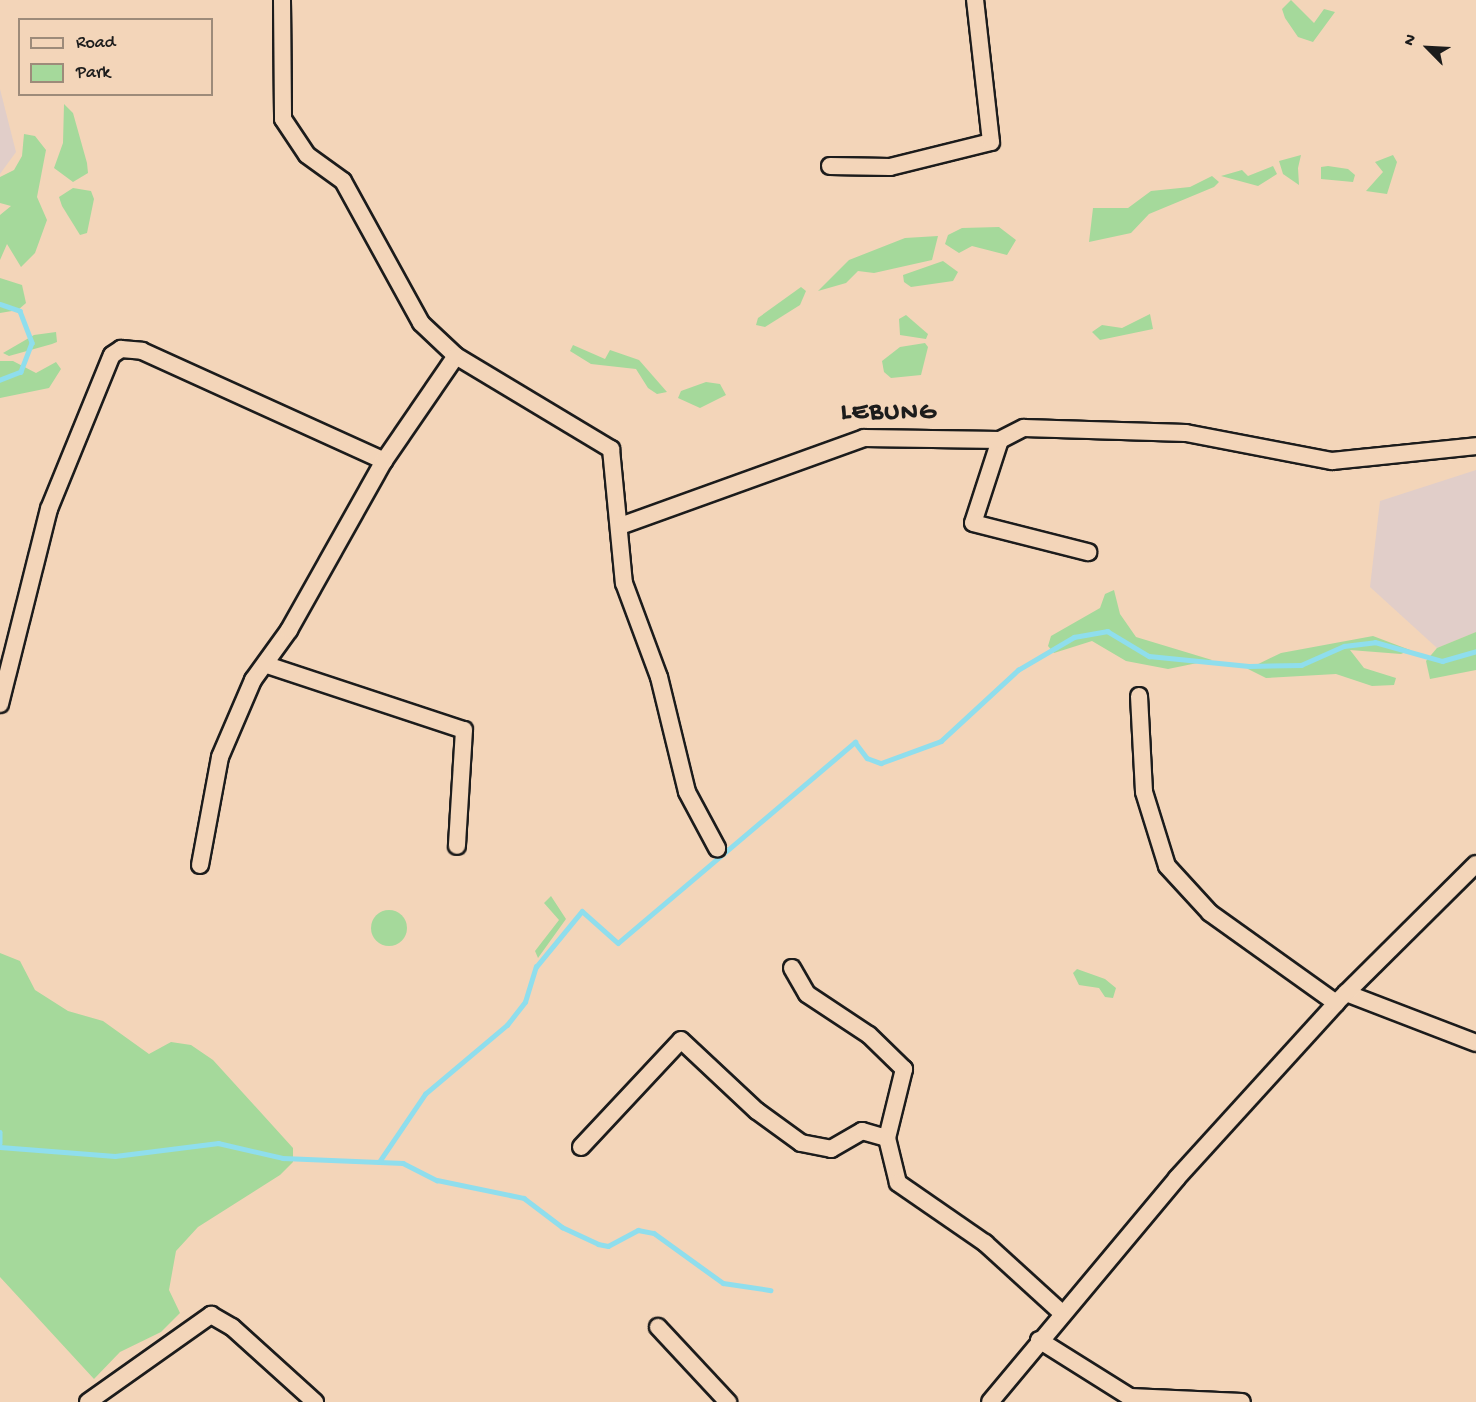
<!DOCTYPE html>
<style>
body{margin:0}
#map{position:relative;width:1476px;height:1402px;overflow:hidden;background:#f3d5b9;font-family:"Gochi Hand",sans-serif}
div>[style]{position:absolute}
.built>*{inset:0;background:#e1cec9}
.green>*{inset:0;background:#a5d99b}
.round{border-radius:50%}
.stream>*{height:4.5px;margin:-2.25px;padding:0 2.25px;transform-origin:2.25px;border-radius:2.25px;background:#8fdeed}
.roads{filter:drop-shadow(2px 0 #1c1c1c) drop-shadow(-2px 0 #1c1c1c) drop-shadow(0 2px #1c1c1c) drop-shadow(0 -2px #1c1c1c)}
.minor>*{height:16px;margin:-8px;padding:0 8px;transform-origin:8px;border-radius:8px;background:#f3d5b9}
span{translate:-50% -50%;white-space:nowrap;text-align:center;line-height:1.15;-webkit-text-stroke:4.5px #f3d5b9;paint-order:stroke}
.district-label{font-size:26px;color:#1c1c1c;font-weight:700;letter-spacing:1.5px}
.legend{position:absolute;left:18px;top:18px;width:195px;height:78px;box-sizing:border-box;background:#f3d5b9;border:2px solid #9d8b7a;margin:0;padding:8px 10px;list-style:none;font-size:18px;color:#1c1c1c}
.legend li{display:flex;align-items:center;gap:12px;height:30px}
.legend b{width:30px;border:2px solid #9d8b7a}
.north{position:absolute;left:1398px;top:18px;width:60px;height:60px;-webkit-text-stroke:4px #f3d5b9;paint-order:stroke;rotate:294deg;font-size:16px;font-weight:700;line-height:24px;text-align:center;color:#1c1c1c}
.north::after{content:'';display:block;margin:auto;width:21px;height:27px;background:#1c1c1c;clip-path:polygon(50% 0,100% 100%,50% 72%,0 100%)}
</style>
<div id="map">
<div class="built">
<i style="clip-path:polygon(0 89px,16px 152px,0 174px)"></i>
<i style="clip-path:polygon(1476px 470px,1476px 632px,1437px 648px,1370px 587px,1380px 501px)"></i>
</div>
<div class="green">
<i style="clip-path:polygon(1291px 0,1314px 23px,1324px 9px,1335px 12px,1313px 42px,1298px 37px,1285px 18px,1282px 9px)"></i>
<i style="clip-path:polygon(64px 104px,73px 113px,87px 163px,88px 173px,73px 182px,54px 168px,63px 143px)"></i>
<i style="clip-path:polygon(24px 134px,35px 136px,46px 150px,37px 197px,47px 220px,35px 253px,21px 267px,7px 244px,0 260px,0 215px,11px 206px,0 203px,0 177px,14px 170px,22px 156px)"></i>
<i style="clip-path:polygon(1301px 155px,1298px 168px,1299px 185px,1283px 174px,1279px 161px)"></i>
<i style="clip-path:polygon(1393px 155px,1397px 162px,1387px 194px,1366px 191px,1383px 172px,1375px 162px)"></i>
<i style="clip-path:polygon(1273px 166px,1277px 174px,1258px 186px,1221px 176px,1242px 170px,1248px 176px)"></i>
<i style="clip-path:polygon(1328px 166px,1348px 169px,1355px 175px,1353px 182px,1321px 179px,1321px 167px)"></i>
<i style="clip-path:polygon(1212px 176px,1219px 182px,1214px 187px,1149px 214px,1131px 233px,1089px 242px,1093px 208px,1128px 208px,1151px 191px,1190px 187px)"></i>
<i style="clip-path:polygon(73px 188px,91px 191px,94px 199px,87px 233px,80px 235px,62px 206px,59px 197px)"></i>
<i style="clip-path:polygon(999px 227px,1016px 240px,1007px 255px,972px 246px,959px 253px,945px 244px,948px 235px,962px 228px)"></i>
<i style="clip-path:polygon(938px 236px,932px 260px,874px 273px,858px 271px,846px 283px,818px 291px,849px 260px,905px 238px)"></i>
<i style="clip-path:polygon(943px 261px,958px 272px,953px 281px,911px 287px,904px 282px,903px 275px)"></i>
<i style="clip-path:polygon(0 278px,22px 285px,26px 303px,18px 310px,0 313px)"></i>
<i style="clip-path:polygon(801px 287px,806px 291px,800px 305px,765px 327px,756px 325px,758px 318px)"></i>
<i style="clip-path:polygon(1150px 314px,1153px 329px,1100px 340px,1092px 332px,1102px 325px,1122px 328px)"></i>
<i style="clip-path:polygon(906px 315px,928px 334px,926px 339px,900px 335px,899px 319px)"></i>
<i style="clip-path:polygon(56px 332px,57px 342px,52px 344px,9px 356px,3px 353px,34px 335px)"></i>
<i style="clip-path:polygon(925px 343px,928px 347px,921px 375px,891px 378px,884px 372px,882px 361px,900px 347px)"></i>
<i style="clip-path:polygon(573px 345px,605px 359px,610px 350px,639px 360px,667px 392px,657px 394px,648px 388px,636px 369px,591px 364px,570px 351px)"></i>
<i style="clip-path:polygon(0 361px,13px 361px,36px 373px,56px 362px,61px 369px,49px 388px,0 398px)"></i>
<i style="clip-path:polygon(706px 382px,720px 384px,726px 395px,700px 408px,678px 398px,681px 391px)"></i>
<i style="clip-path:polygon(1114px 590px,1120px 614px,1136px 637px,1212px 660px,1168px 669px,1126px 661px,1092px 641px,1054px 653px,1048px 646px,1051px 636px,1100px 608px,1105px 594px)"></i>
<i style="clip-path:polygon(1476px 632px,1476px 670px,1430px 679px,1426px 661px,1437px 648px)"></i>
<i style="clip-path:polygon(1373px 636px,1410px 650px,1401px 654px,1350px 650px,1364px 668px,1396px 678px,1394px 685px,1372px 686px,1336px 674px,1266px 678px,1248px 669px,1281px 653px)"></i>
<i style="clip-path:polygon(551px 896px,566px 919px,538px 958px,535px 951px,559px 920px,544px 903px)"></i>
<i class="round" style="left:371px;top:910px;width:36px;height:36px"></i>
<i style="clip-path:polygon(0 953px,20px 961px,35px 990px,68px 1011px,103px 1021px,149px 1054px,171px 1042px,191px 1045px,213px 1060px,293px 1148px,293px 1162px,280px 1175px,198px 1227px,176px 1251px,169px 1290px,180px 1313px,161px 1332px,120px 1352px,94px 1379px,0 1277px)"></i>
<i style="clip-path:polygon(1077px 969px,1105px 979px,1116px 988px,1113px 998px,1105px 997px,1099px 988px,1079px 985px,1073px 973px)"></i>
</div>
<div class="stream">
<i style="left:0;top:304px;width:21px;rotate:19deg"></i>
<i style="left:20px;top:311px;width:34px;rotate:69deg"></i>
<i style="left:32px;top:343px;width:31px;rotate:111deg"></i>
<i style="left:21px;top:372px;width:22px;rotate:159deg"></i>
<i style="left:0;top:1132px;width:11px;rotate:90deg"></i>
<i style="left:0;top:1147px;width:115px;rotate:4.5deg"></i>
<i style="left:115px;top:1156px;width:104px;rotate:-7.2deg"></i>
<i style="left:218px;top:1143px;width:67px;rotate:13deg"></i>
<i style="left:283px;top:1158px;width:120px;rotate:2.4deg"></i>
<i style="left:403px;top:1163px;width:38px;rotate:27deg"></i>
<i style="left:437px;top:1180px;width:89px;rotate:11.7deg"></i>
<i style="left:524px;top:1198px;width:48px;rotate:37.3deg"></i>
<i style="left:562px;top:1227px;width:40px;rotate:25deg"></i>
<i style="left:598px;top:1244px;width:10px;rotate:11deg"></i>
<i style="left:608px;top:1246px;width:34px;rotate:-28deg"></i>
<i style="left:638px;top:1230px;width:16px;rotate:11deg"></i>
<i style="left:654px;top:1233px;width:85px;rotate:35.9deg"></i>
<i style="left:723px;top:1283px;width:48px;rotate:8.5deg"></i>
<i style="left:379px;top:1162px;width:82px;rotate:-55.9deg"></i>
<i style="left:425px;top:1094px;width:107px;rotate:-40.1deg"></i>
<i style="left:507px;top:1025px;width:29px;rotate:-52deg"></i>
<i style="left:525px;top:1002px;width:37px;rotate:-73deg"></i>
<i style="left:536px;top:967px;width:72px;rotate:-50.6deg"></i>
<i style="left:582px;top:911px;width:48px;rotate:41.6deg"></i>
<i style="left:618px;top:943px;width:311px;rotate:-40.3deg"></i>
<i style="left:855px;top:742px;width:20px;rotate:53deg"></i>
<i style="left:867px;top:758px;width:15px;rotate:20deg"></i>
<i style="left:881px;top:763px;width:64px;rotate:-20.1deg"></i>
<i style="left:941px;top:741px;width:105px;rotate:-42.7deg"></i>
<i style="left:1018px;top:670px;width:65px;rotate:-30.5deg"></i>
<i style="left:1074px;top:637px;width:34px;rotate:-10deg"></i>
<i style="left:1107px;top:631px;width:49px;rotate:30.8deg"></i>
<i style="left:1149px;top:656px;width:100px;rotate:5.7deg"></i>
<i style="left:1249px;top:666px;width:52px;rotate:-1.1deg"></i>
<i style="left:1301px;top:665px;width:47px;rotate:-23.8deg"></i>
<i style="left:1344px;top:646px;width:31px;rotate:-7deg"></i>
<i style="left:1375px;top:642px;width:70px;rotate:15.8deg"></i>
<i style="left:1442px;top:661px;width:35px;rotate:-16deg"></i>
</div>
<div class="roads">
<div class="minor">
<i style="left:282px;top:0;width:119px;rotate:89.5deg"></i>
<i style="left:283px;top:119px;width:43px;rotate:56.3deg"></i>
<i style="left:307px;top:155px;width:44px;rotate:35.8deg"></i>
<i style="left:343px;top:181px;width:162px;rotate:61.2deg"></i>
<i style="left:421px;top:323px;width:48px;rotate:43.3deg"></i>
<i style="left:456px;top:356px;width:181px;rotate:31deg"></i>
<i style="left:611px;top:449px;width:135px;rotate:84.5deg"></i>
<i style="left:624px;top:583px;width:100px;rotate:69.6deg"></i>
<i style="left:659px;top:677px;width:118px;rotate:76.3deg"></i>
<i style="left:687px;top:792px;width:64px;rotate:61.8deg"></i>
<i style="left:830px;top:166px;width:60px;rotate:1deg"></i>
<i style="left:890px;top:167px;width:104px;rotate:-13.9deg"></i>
<i style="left:991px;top:142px;width:143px;rotate:-96.4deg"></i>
<i style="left:1000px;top:440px;width:87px;rotate:108deg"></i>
<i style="left:973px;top:523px;width:119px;rotate:14.2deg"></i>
<i style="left:620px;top:526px;width:259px;rotate:-19.8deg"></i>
<i style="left:864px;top:438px;width:136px;rotate:0.8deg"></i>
<i style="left:1000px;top:440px;width:27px;rotate:-27deg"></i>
<i style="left:1024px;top:428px;width:162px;rotate:1.8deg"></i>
<i style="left:1186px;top:433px;width:149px;rotate:10.9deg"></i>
<i style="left:1332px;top:461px;width:145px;rotate:-5.9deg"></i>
<i style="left:267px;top:665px;width:207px;rotate:18.3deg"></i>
<i style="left:464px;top:730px;width:116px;rotate:93.5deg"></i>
<i style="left:1139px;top:696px;width:96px;rotate:87deg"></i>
<i style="left:1144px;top:792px;width:77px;rotate:72.7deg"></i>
<i style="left:1167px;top:866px;width:64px;rotate:47.5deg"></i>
<i style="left:1210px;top:913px;width:155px;rotate:35.5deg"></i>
<i style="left:0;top:704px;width:201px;rotate:-75.9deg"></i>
<i style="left:49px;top:509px;width:166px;rotate:-67.8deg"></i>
<i style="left:112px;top:355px;width:11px;rotate:-34deg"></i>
<i style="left:121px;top:349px;width:21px;rotate:5deg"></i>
<i style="left:142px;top:351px;width:266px;rotate:24.4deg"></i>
<i style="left:200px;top:865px;width:110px;rotate:-79.5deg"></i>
<i style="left:220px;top:757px;width:84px;rotate:-66.8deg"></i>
<i style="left:253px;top:680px;width:62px;rotate:-54.2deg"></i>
<i style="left:289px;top:630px;width:194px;rotate:-60.7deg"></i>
<i style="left:384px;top:461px;width:127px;rotate:-55.6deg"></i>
<i style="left:792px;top:968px;width:30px;rotate:60deg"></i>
<i style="left:807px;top:994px;width:74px;rotate:33.5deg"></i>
<i style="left:869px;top:1035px;width:49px;rotate:44.2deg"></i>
<i style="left:904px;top:1069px;width:71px;rotate:103.8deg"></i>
<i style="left:887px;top:1138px;width:46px;rotate:76.3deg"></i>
<i style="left:898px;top:1183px;width:106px;rotate:34.6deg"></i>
<i style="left:985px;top:1243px;width:105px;rotate:42.3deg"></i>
<i style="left:1346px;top:993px;width:139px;rotate:21deg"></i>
<i style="left:581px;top:1147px;width:146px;rotate:-46.9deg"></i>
<i style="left:681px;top:1040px;width:104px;rotate:43.1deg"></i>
<i style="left:757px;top:1111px;width:54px;rotate:36deg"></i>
<i style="left:801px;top:1143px;width:31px;rotate:11deg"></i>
<i style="left:831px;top:1149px;width:36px;rotate:-30deg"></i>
<i style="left:862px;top:1131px;width:26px;rotate:16deg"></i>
<i style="left:658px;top:1327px;width:103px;rotate:47deg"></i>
<i style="left:1039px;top:1340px;width:107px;rotate:32.1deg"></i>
<i style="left:1130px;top:1397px;width:112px;rotate:2.6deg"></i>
<i style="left:88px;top:1402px;width:151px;rotate:-35.3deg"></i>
<i style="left:211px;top:1315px;width:24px;rotate:30deg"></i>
<i style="left:232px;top:1327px;width:112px;rotate:42.1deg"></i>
<i style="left:990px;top:1402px;width:292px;rotate:-50.1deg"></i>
<i style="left:1177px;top:1178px;width:236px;rotate:-47.7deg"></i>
<i style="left:1336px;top:1003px;width:197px;rotate:-44.8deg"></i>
</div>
</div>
<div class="district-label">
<span style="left:889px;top:414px">LEBUNG</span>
</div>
<ul class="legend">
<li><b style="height:8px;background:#f3d5b9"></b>Road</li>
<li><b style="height:16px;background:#a5d99b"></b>Park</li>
</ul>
<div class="north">N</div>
</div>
